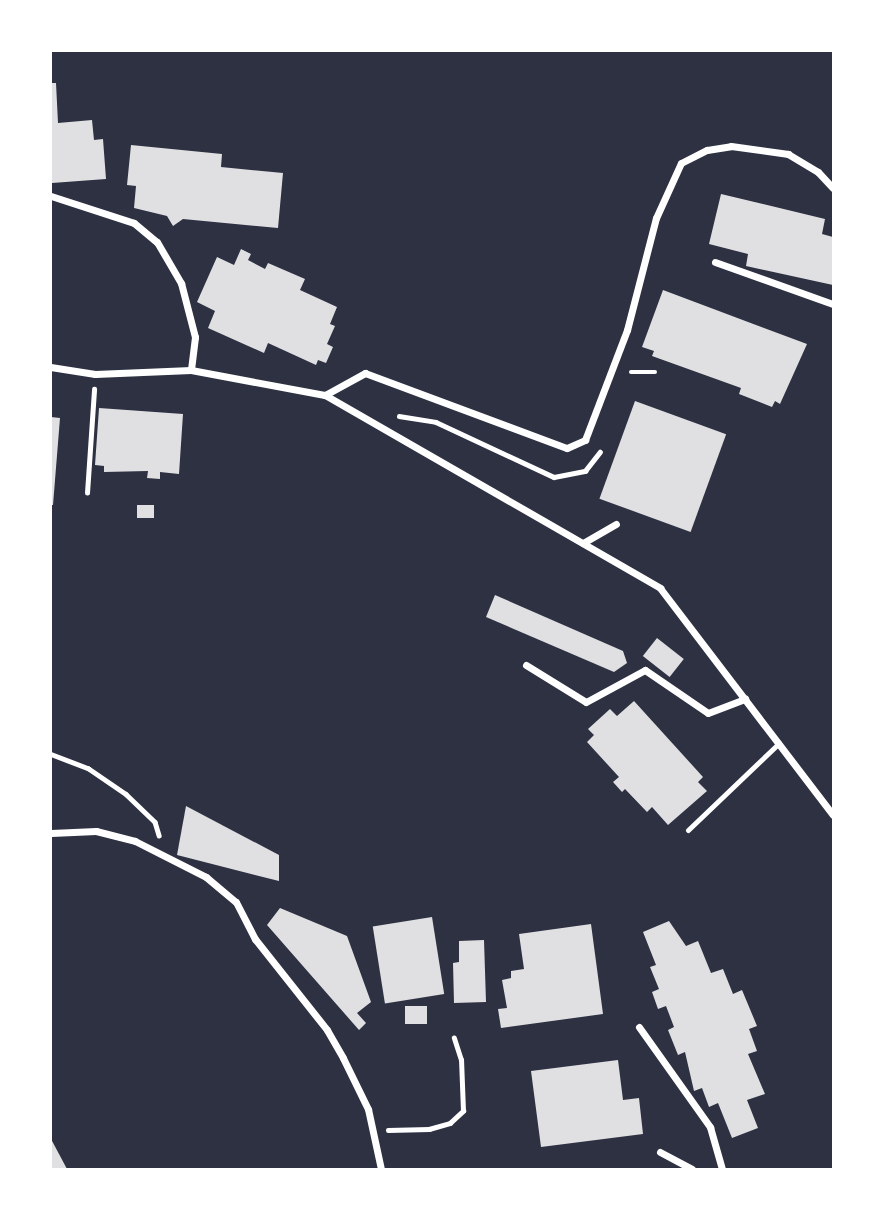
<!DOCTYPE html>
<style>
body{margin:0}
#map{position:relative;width:884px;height:1220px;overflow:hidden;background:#2d3142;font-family:Manrope,sans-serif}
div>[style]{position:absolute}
.building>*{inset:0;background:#e0e0e3;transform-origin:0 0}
.path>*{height:4.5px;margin:-2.25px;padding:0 2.25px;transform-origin:2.25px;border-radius:2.25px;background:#fff}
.service>*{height:5px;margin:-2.5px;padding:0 2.5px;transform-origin:2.5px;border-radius:2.5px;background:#fff}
.minor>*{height:7px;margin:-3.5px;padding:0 3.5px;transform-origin:3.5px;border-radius:3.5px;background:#fff}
span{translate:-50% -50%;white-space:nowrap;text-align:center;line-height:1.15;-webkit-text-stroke:7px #fff;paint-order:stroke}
.frame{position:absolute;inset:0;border:52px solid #fff;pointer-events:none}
</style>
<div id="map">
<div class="building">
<i style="clip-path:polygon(51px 83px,56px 83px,58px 123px,92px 120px,94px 140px,103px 139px,106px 179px,52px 183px)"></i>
<i style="clip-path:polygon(131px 145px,222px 154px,221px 167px,283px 173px,278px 228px,183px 219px,173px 226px,167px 216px,134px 208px,136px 186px,127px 185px)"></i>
<i style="clip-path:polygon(721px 194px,825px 219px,822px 234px,833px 237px,833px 285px,746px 266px,748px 254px,709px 244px)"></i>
<i style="clip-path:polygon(241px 249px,251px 254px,248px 260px,265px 269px,268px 263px,305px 279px,300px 290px,337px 307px,330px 324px,335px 326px,327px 344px,333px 347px,326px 363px,318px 360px,316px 365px,268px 343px,264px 353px,208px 328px,215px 311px,197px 302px,217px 257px,234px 265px)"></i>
<i style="clip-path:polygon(663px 290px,807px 344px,780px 404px,775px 401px,772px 407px,739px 394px,741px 388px,652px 356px,654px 351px,642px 347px)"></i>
<i style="left:635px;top:401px;width:97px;height:104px;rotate:20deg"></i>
<i style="clip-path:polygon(99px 408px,183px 414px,179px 474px,160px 472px,160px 479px,147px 478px,148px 471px,104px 472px,104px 466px,95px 465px)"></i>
<i style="clip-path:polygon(51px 417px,60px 418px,53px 505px,51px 505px)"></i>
<i style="left:137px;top:505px;width:17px;height:13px"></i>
<i style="clip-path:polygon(495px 595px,623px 651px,627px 663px,614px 672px,486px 617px)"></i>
<i style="left:657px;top:638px;width:34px;height:23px;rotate:38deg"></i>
<i style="clip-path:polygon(634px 701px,703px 777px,698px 782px,707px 791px,668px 825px,652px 807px,647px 812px,625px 789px,622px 792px,613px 782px,619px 777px,587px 742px,594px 735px,588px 729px,610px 709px,617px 716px)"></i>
<i style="clip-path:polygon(186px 806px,279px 855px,279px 881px,177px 855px)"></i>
<i style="clip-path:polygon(280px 908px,347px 936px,371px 1002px,357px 1013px,366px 1023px,359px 1030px,267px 925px)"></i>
<i style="left:432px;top:917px;width:78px;height:60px;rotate:81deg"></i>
<i style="clip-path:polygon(669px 921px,686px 946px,698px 941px,711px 973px,723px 969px,733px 994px,742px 990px,757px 1026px,749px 1029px,757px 1051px,748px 1054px,765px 1094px,747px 1100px,758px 1128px,732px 1138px,718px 1103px,709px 1107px,702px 1088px,694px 1091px,685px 1052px,678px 1055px,668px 1030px,674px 1027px,666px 1006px,658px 1009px,652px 992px,659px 989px,650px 967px,656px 965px,643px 932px)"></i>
<i style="clip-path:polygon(591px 924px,603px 1014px,501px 1028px,498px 1009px,507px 1008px,502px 980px,511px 978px,511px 971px,524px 969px,519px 934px)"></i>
<i style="clip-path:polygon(484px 940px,486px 1002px,454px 1003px,453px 963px,459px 962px,459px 941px)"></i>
<i style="left:405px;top:1006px;width:22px;height:18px"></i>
<i style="clip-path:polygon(618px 1060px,623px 1100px,639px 1098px,643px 1134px,541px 1147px,531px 1071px)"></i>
<i style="clip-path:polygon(51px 1139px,67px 1169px,51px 1169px)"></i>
</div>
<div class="path">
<i style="left:631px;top:372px;width:24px"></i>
<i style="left:399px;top:416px;width:37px;rotate:9deg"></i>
<i style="left:436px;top:422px;width:130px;rotate:25deg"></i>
<i style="left:554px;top:477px;width:32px;rotate:-11deg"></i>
<i style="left:585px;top:471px;width:24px;rotate:-52deg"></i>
<i style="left:87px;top:493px;width:104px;rotate:-86.1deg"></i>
<i style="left:51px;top:754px;width:40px;rotate:21deg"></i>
<i style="left:88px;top:768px;width:46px;rotate:34.4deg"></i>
<i style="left:126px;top:794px;width:40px;rotate:44deg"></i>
<i style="left:155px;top:822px;width:14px;rotate:73deg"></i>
<i style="left:388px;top:1130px;width:41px;rotate:-1.4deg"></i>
<i style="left:429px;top:1129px;width:22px;rotate:-16deg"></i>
<i style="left:450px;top:1123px;width:18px;rotate:-43deg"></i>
<i style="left:463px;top:1111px;width:51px;rotate:-92.2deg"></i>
<i style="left:461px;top:1060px;width:23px;rotate:-108deg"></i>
</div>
<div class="service">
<i style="left:688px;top:830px;width:126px;rotate:-43.7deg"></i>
</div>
<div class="minor">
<i style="left:51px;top:196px;width:87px;rotate:18deg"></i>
<i style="left:134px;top:223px;width:30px;rotate:40deg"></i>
<i style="left:157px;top:242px;width:48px;rotate:59.7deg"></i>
<i style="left:181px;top:283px;width:56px;rotate:75.5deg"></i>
<i style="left:195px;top:337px;width:33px;rotate:97deg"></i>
<i style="left:191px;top:370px;width:96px;rotate:177.6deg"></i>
<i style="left:95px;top:374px;width:45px;rotate:-171deg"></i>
<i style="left:715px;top:262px;width:125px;rotate:19.6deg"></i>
<i style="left:191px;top:370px;width:136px;rotate:10.6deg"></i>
<i style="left:325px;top:395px;width:387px;rotate:29.9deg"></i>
<i style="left:660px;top:588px;width:285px;rotate:52.7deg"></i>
<i style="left:325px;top:395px;width:46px;rotate:-28.8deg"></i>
<i style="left:365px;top:373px;width:215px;rotate:20.4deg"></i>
<i style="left:567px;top:448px;width:20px;rotate:-24deg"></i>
<i style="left:585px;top:440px;width:118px;rotate:-69.1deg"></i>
<i style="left:627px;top:330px;width:116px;rotate:-75.5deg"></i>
<i style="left:656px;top:218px;width:60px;rotate:-65.6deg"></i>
<i style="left:681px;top:163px;width:29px;rotate:-27deg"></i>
<i style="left:707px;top:150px;width:24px;rotate:-9deg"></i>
<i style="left:731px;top:146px;width:58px;rotate:8deg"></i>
<i style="left:788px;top:154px;width:35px;rotate:31deg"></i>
<i style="left:818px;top:172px;width:22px;rotate:47deg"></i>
<i style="left:583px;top:543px;width:38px;rotate:-30deg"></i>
<i style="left:526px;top:665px;width:70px;rotate:31.7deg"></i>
<i style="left:586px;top:702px;width:67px;rotate:-28.5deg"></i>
<i style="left:645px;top:670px;width:76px;rotate:34.3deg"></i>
<i style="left:708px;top:713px;width:40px;rotate:-21deg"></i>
<i style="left:51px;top:833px;width:45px;rotate:-2.5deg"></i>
<i style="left:96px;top:831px;width:40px;rotate:14.4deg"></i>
<i style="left:135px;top:841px;width:80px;rotate:26.9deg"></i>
<i style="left:206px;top:877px;width:39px;rotate:40deg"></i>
<i style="left:236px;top:902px;width:42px;rotate:62.8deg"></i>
<i style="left:255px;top:939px;width:116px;rotate:51.6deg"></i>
<i style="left:327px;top:1030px;width:32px;rotate:60deg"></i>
<i style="left:343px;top:1058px;width:57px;rotate:63.9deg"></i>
<i style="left:368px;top:1109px;width:61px;rotate:77.8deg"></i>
<i style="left:639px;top:1027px;width:123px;rotate:54.6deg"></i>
<i style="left:710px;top:1127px;width:44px;rotate:74.1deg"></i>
<i style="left:660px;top:1152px;width:36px;rotate:28deg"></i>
</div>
<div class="frame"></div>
</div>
